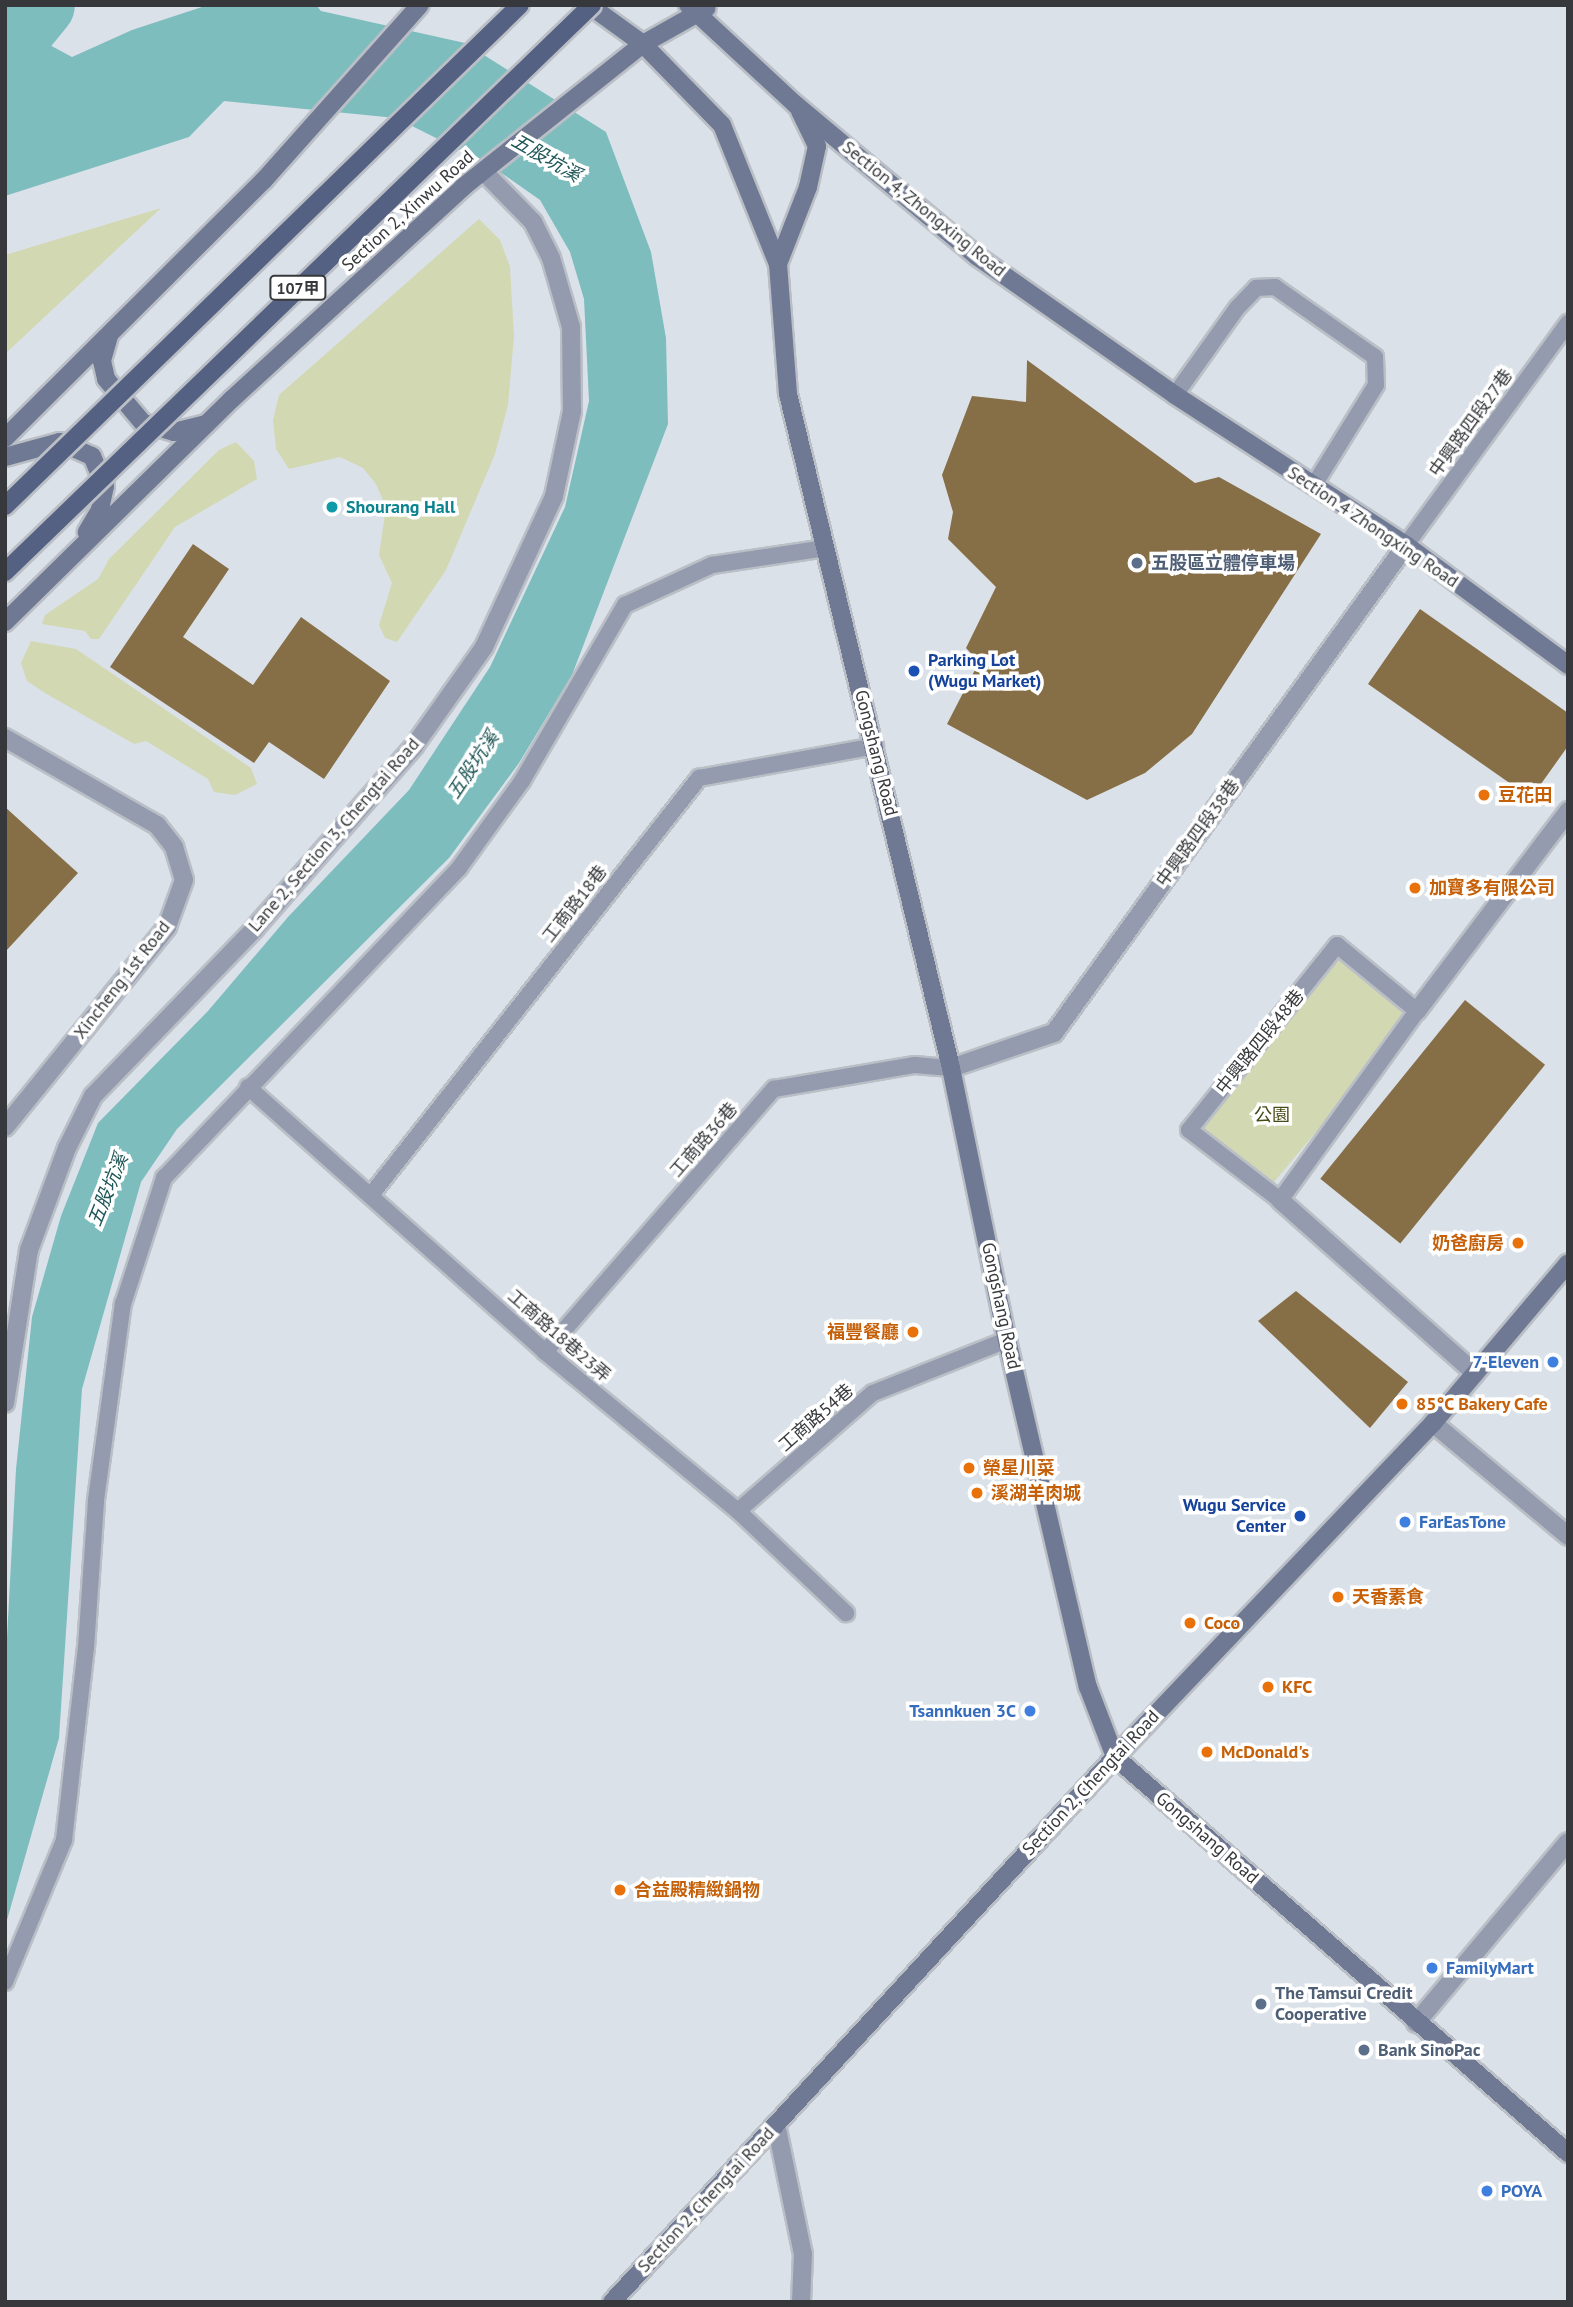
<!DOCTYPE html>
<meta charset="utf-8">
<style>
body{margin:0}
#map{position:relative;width:1573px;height:2307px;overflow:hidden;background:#dbe1e9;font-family:"PT Sans","Noto Sans TC",sans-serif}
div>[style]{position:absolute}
.green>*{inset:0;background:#d2d8b2;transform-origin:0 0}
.water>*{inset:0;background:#7ebdbe}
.river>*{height:65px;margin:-32.5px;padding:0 32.5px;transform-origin:32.5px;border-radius:32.5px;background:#7ebdbe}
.building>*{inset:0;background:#866e46;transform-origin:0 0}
.roads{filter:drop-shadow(2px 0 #babfc6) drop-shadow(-2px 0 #babfc6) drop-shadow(0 2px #babfc6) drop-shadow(0 -2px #babfc6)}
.lane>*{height:16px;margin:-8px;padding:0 8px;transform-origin:8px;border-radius:8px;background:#949bae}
.street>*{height:18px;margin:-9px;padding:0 9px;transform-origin:9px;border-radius:9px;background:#949bae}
.secondary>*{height:18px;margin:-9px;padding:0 9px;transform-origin:9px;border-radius:9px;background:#6f7994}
.bridges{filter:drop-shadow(2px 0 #babfc6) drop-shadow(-2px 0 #babfc6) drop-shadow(0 2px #babfc6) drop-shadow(0 -2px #babfc6)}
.primary-bridge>*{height:18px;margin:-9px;padding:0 9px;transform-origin:9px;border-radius:9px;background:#556182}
.dots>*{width:19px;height:19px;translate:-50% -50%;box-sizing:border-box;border:4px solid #fff;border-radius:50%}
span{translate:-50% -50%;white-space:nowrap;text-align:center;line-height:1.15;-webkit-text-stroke:7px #fff;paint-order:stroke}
.shield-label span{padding:2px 5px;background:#fff;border:2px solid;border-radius:5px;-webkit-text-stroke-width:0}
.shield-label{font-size:16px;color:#36383b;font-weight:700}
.street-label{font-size:18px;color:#36383b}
.culture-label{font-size:18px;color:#0d838f;font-weight:700}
.left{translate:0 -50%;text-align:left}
.service-label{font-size:18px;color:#4e5e75;font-weight:700}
.transit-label{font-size:18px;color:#164399;font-weight:700}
.right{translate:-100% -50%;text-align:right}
.food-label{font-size:18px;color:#c56008;font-weight:700}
.park-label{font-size:18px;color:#474c16}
.shop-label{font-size:18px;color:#366cbe;font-weight:700}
.water-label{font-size:19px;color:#1e5556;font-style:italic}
.frame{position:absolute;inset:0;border:7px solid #36383b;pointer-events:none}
</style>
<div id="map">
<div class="green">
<i style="clip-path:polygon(161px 208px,5px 354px,5px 255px)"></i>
<i style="clip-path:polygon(479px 219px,500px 240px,510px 267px,514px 336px,508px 405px,495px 454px,446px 570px,397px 642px,385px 638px,379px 625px,392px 583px,379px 555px,386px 507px,376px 484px,363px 468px,340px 457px,289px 469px,276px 449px,273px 420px,279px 395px)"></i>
<i style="clip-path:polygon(236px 442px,254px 461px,257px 479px,175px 527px,99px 639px,91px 639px,85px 631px,42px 624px,45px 615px,98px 579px,109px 559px,219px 450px)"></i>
<i style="clip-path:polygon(31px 641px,76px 649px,251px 768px,257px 784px,235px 795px,214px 792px,208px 779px,146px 741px,134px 744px,45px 693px,27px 681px,21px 663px)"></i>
<i style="left:1337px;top:945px;width:104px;height:237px;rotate:40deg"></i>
</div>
<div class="water">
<i style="clip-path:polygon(208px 5px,316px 5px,321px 11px,465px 43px,606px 132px,651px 252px,666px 338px,668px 424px,572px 675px,519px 763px,449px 858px,177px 1129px,141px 1182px,82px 1389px,59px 1738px,5px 1927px,5px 1675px,16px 1469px,32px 1317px,61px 1216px,98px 1123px,208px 1011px,288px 917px,409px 790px,490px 667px,565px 507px,589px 401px,584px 299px,570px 252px,540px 200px,490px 165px,396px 118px,224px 101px,189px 137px,5px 196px,5px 21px,72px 57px,132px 30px)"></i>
</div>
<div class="river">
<i style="left:5px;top:50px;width:58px;rotate:-50.6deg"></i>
</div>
<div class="building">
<i style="clip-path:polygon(1027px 360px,1195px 483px,1219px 477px,1321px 534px,1192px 734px,1145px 773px,1087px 800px,947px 724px,979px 662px,966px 648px,996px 587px,948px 539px,953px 512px,942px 475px,972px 396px,1026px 402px)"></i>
<i style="clip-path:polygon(193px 544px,229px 569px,183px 637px,253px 685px,301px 617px,390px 681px,324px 779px,269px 742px,254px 763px,110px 667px)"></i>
<i style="clip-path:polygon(1420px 609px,1568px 713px,1568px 746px,1531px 798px,1368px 684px)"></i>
<i style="clip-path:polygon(5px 807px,78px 873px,5px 952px)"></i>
<i style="left:1465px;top:1000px;width:103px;height:230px;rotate:39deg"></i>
<i style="clip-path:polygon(1296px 1291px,1408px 1382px,1370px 1428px,1258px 1321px)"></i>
</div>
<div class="roads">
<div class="lane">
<i style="left:1175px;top:395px;width:107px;rotate:-54.5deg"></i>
<i style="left:1237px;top:308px;width:28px;rotate:-46deg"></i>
<i style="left:1256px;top:288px;width:19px;rotate:-3deg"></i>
<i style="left:1275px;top:287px;width:122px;rotate:35deg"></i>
<i style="left:1375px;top:357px;width:28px;rotate:88deg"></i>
<i style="left:1376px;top:385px;width:118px;rotate:121.8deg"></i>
<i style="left:1406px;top:545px;width:275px;rotate:-53.9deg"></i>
<i style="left:1337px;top:945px;width:104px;rotate:39.5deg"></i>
<i style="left:1417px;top:1011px;width:233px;rotate:125.9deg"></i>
<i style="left:1280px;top:1200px;width:115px;rotate:-142.4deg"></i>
<i style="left:1189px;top:1130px;width:237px;rotate:-51.3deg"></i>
<i style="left:248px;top:1087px;width:398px;rotate:41.7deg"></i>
<i style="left:545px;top:1352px;width:250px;rotate:39.5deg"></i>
<i style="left:738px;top:1511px;width:149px;rotate:43.4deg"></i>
<i style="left:371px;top:1195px;width:531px;rotate:-51.81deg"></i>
<i style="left:699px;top:778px;width:179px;rotate:-10.3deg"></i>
<i style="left:545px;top:1352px;width:349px;rotate:-49deg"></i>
<i style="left:774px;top:1089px;width:143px;rotate:-9.7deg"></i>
<i style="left:915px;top:1065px;width:36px;rotate:5deg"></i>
<i style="left:738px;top:1511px;width:179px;rotate:-41.2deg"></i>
<i style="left:873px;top:1393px;width:144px;rotate:-21.6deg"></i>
<i style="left:5px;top:1982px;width:154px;rotate:-67.4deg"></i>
<i style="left:64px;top:1840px;width:193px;rotate:-83.5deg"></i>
<i style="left:86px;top:1648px;width:148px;rotate:-86.1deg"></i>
<i style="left:96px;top:1500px;width:198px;rotate:-82.2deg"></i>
<i style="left:123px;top:1304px;width:133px;rotate:-72deg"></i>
<i style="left:164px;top:1178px;width:428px;rotate:-46.4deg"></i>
<i style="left:459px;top:868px;width:107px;rotate:-54.1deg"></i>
<i style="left:522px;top:781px;width:204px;rotate:-59.7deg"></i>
<i style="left:625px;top:605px;width:96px;rotate:-24.7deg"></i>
<i style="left:712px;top:565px;width:115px;rotate:-8.5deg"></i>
</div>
<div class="street">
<i style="left:5px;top:738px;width:175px;rotate:29.8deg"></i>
<i style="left:157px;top:825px;width:28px;rotate:52deg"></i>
<i style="left:174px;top:847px;width:34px;rotate:73deg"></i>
<i style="left:184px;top:880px;width:50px;rotate:109.9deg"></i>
<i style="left:167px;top:927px;width:257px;rotate:129deg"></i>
<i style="left:1417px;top:1011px;width:251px;rotate:-52.9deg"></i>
<i style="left:951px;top:1068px;width:109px;rotate:-18.8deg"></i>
<i style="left:1054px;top:1033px;width:602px;rotate:-54.2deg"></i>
<i style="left:1280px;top:1200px;width:261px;rotate:41.6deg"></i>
<i style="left:5px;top:1403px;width:155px;rotate:-81.1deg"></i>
<i style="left:29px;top:1250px;width:109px;rotate:-69.6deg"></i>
<i style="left:67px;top:1148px;width:58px;rotate:-63.4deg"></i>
<i style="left:93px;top:1096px;width:232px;rotate:-46deg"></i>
<i style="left:254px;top:929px;width:243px;rotate:-48.8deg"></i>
<i style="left:414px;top:746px;width:121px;rotate:-54.7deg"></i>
<i style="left:484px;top:647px;width:166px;rotate:-65.1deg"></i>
<i style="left:554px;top:496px;width:87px;rotate:-78deg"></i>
<i style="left:572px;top:411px;width:84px;rotate:-90.7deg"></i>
<i style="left:571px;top:327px;width:72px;rotate:-106.2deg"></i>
<i style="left:551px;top:258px;width:40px;rotate:-116.6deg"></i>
<i style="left:533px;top:222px;width:71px;rotate:-134.4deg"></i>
<i style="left:1433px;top:1423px;width:176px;rotate:39.9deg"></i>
<i style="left:1416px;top:2023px;width:236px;rotate:-50deg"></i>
<i style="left:776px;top:2124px;width:133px;rotate:78.3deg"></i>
<i style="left:803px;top:2254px;width:48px;rotate:92.4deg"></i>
</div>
<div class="secondary">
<i style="left:589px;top:5px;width:67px;rotate:35.8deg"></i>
<i style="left:643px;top:44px;width:113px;rotate:45.7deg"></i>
<i style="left:722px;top:125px;width:150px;rotate:68.1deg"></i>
<i style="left:778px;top:264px;width:130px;rotate:85.6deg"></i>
<i style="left:788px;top:394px;width:693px;rotate:76.4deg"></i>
<i style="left:951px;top:1068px;width:278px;rotate:78.4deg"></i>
<i style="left:1007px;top:1340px;width:356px;rotate:76.9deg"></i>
<i style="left:1088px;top:1687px;width:75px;rotate:68.9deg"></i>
<i style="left:1115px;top:1757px;width:602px;rotate:41.16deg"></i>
<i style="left:688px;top:5px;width:147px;rotate:42.8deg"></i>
<i style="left:796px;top:105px;width:237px;rotate:39.9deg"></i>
<i style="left:978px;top:257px;width:241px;rotate:35deg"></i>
<i style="left:1175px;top:395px;width:275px;rotate:33deg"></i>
<i style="left:1406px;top:545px;width:202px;rotate:36.5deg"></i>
<i style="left:778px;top:264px;width:83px;rotate:-68.7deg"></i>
<i style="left:808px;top:187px;width:42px;rotate:-77.6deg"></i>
<i style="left:817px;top:146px;width:39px;rotate:-116deg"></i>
<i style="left:109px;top:336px;width:26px;rotate:106deg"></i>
<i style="left:102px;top:361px;width:18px;rotate:77deg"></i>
<i style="left:106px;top:379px;width:57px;rotate:49.9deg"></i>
<i style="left:143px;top:423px;width:32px;rotate:16deg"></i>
<i style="left:174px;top:432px;width:33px;rotate:-14deg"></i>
<i style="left:5px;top:438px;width:366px;rotate:-44.9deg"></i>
<i style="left:264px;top:180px;width:234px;rotate:-48.3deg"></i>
<i style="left:5px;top:457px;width:57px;rotate:-15.3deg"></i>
<i style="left:60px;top:442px;width:35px;rotate:24deg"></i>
<i style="left:92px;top:456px;width:33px;rotate:67deg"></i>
<i style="left:105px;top:486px;width:25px;rotate:102deg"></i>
<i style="left:100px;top:510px;width:26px;rotate:121deg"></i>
<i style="left:5px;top:622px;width:318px;rotate:-44.5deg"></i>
<i style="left:232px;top:399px;width:314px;rotate:-42.5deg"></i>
<i style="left:463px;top:187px;width:230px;rotate:-38.5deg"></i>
<i style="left:643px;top:44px;width:73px;rotate:-29.4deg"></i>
<i style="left:612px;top:2302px;width:742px;rotate:-47.29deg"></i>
<i style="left:1115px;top:1757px;width:461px;rotate:-46.4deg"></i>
<i style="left:1433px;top:1423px;width:209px;rotate:-49.8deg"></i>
</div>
</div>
<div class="bridges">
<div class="primary-bridge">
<i style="left:5px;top:506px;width:718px;rotate:-44.21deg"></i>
<i style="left:5px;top:572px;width:816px;rotate:-44.01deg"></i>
</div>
</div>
<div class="dots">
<i style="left:332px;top:507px;background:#0f9aa8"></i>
<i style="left:1137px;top:563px;background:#5c6f8a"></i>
<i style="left:914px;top:671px;background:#1a4fb4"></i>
<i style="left:1484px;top:795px;background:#e8710a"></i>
<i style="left:1415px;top:888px;background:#e8710a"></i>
<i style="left:1518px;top:1243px;background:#e8710a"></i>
<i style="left:913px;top:1332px;background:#e8710a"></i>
<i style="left:1553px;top:1362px;background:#3f7fe0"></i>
<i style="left:1402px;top:1404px;background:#e8710a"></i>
<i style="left:969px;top:1468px;background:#e8710a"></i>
<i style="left:977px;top:1493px;background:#e8710a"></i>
<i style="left:1300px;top:1516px;background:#1a4fb4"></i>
<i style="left:1405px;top:1522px;background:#3f7fe0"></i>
<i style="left:1338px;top:1597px;background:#e8710a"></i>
<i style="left:1190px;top:1623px;background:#e8710a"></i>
<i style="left:1268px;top:1687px;background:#e8710a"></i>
<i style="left:1030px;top:1711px;background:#3f7fe0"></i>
<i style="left:1207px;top:1752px;background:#e8710a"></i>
<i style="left:620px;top:1890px;background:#e8710a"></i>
<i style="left:1432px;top:1968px;background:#3f7fe0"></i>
<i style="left:1261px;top:2004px;background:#5c6f8a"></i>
<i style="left:1364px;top:2050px;background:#5c6f8a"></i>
<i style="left:1487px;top:2191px;background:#3f7fe0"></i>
</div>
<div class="shield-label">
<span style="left:298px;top:288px">107甲</span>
</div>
<div class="street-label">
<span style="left:924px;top:209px;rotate:39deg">Section 4, Zhongxing Road</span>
<span style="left:408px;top:211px;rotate:-42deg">Section 2, Xinwu Road</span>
<span style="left:1471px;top:423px;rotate:-54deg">中興路四段27巷</span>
<span style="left:1373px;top:527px;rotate:34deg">Section 4 Zhongxing Road</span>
<span style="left:876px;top:753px;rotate:76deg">Gongshang Road</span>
<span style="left:1198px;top:833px;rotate:-54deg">中興路四段38巷</span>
<span style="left:334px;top:835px;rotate:-49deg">Lane 2, Section 3, Chengtai Road</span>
<span style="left:575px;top:904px;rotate:-52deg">工商路18巷</span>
<span style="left:122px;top:980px;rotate:-52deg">Xincheng 1st Road</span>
<span style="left:1260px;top:1042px;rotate:-51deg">中興路四段48巷</span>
<span style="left:704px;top:1140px;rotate:-49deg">工商路36巷</span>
<span style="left:1001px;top:1306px;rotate:78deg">Gongshang Road</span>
<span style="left:559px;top:1336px;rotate:41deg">工商路18巷23弄</span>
<span style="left:816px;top:1418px;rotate:-41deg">工商路54巷</span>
<span style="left:1091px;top:1783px;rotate:-47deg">Section 2, Chengtai Road</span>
<span style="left:1207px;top:1838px;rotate:41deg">Gongshang Road</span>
<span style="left:706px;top:2200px;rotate:-47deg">Section 2, Chengtai Road</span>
</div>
<div class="culture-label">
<span class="left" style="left:346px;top:507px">Shourang Hall</span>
</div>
<div class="service-label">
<span class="left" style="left:1151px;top:563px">五股區立體停車場</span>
<span class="left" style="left:1275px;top:2004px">The Tamsui Credit<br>Cooperative</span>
<span class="left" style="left:1378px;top:2050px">Bank SinoPac</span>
</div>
<div class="transit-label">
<span class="left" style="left:928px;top:671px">Parking Lot<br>(Wugu Market)</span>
<span class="right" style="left:1286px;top:1516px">Wugu Service<br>Center</span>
</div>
<div class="food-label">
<span class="left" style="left:1498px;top:795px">豆花田</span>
<span class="left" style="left:1429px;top:888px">加寶多有限公司</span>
<span class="right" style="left:1504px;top:1243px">奶爸廚房</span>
<span class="right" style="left:899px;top:1332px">福豐餐廳</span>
<span class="left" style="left:1416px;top:1404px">85°C Bakery Cafe</span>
<span class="left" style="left:983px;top:1468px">榮星川菜</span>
<span class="left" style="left:991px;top:1493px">溪湖羊肉城</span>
<span class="left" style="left:1352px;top:1597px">天香素食</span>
<span class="left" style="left:1204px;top:1623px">Coco</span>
<span class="left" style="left:1282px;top:1687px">KFC</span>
<span class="left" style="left:1221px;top:1752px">McDonald's</span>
<span class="left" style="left:634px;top:1890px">合益殿精緻鍋物</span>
</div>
<div class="park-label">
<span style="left:1272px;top:1115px">公園</span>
</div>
<div class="shop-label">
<span class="right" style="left:1539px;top:1362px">7-Eleven</span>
<span class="left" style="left:1419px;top:1522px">FarEasTone</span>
<span class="right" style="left:1016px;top:1711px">Tsannkuen 3C</span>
<span class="left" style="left:1446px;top:1968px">FamilyMart</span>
<span class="left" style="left:1501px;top:2191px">POYA</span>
</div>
<div class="water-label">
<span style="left:546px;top:158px;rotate:30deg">五股坑溪</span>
<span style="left:473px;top:765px;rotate:-56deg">五股坑溪</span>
<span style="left:108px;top:1190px;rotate:-68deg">五股坑溪</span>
</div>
<div class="frame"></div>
</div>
